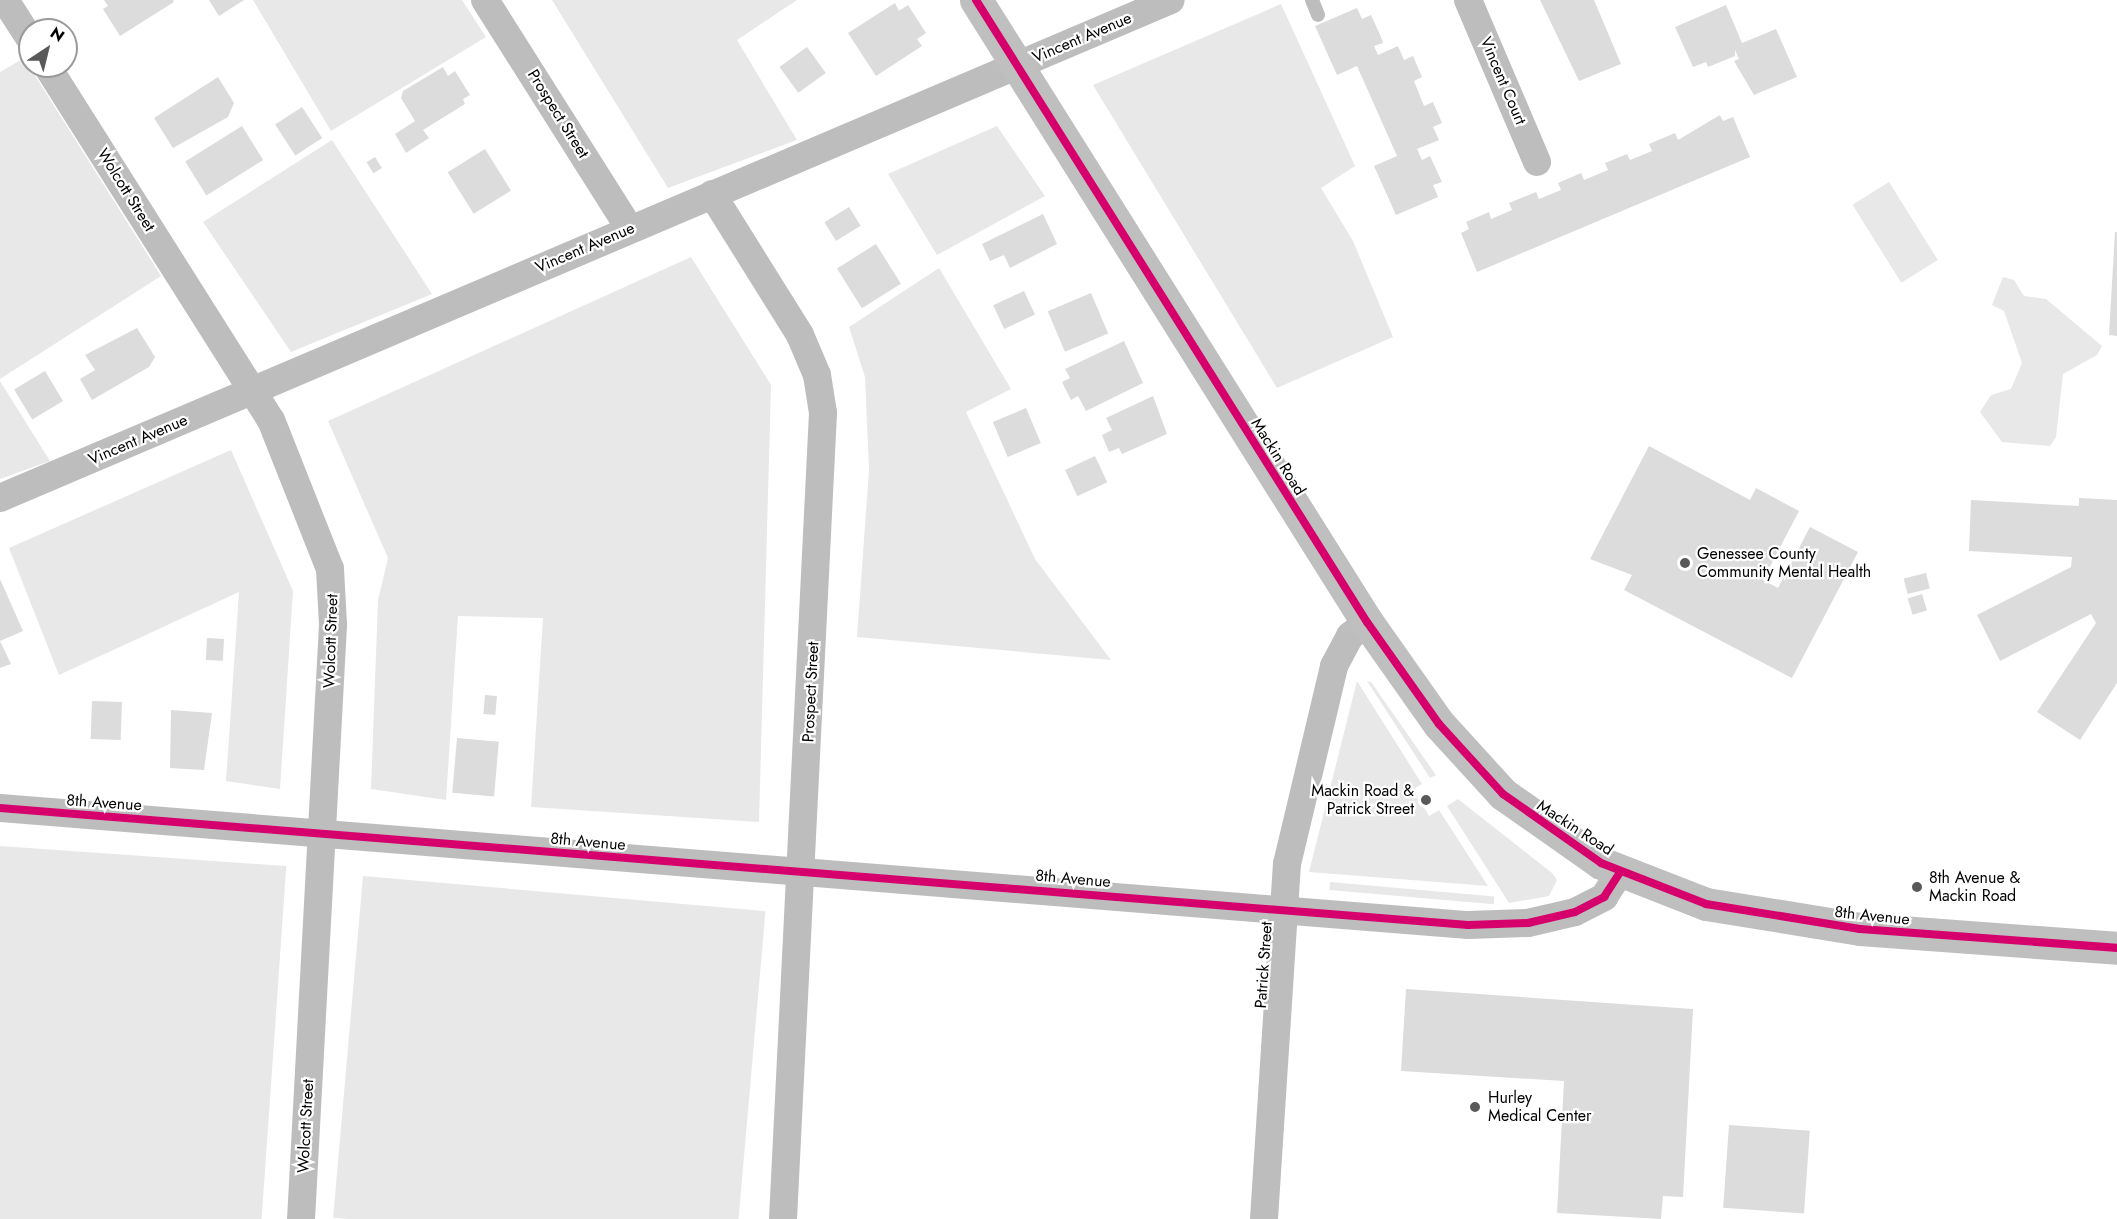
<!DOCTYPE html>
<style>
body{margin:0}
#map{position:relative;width:2117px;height:1219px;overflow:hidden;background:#fff;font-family:Jost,sans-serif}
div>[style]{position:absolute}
.green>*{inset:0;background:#e8e8e8;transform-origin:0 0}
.building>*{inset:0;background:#dcdcdc;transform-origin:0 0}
.lane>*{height:14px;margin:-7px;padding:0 7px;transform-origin:7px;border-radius:7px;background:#bdbdbd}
.street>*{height:28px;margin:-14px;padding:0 14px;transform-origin:14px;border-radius:14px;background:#bdbdbd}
.secondary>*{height:33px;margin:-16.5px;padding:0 16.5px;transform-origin:16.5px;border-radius:16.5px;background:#bfbfbf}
.cycleway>*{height:8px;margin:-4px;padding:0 4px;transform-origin:4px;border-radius:4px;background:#d6006c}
.dots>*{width:16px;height:16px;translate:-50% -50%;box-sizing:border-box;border:3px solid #fff;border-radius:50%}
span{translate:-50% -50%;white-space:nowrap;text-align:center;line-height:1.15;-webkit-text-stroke:4.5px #fff;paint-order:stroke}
.street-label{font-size:16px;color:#000}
.poi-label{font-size:16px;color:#000}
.left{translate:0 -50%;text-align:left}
.right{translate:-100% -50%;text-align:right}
.north{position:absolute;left:18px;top:18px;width:60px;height:60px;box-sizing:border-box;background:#fff;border:2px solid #999;border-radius:50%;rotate:35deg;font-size:16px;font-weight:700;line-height:24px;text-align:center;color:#000}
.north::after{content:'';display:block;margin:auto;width:21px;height:27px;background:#595959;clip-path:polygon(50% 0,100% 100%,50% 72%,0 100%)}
</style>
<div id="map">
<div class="green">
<i style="clip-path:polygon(253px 0,462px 0,486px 37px,331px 131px)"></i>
<i style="clip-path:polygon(552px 0,797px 0,737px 40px,797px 140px,668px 188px)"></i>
<i style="clip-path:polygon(1281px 4px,1355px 166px,1321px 188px,1353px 241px,1393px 337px,1277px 388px,1093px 85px)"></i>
<i style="clip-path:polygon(24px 58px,161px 276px,0 379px,0 72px)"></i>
<i style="clip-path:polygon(997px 126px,1045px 196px,937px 255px,888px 174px)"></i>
<i style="clip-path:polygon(332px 140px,432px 294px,291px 352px,203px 222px)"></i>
<i style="left:1889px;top:182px;width:92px;height:43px;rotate:58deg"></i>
<i style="clip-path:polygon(691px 257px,771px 385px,759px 822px,531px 807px,543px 618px,458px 616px,446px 800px,371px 789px,378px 600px,388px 558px,328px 421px)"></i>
<i style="clip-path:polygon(939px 268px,1011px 389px,966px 412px,1035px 559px,1111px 660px,857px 637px,869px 470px,865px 377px,849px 327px)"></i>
<i style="clip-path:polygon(2003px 277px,2014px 280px,2024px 296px,2046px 299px,2102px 346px,2097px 355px,2063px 374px,2056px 437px,2050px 446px,2002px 442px,1980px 412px,1991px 395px,2011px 389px,2022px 363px,2004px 311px,1992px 305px)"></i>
<i style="clip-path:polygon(0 381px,50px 461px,0 479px)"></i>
<i style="clip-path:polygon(231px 450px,293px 591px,280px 789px,226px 781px,239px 592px,59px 675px,9px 548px)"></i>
<i style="clip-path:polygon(1357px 681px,1422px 784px,1413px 789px,1429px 816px,1439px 810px,1488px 886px,1309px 872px)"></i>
<i style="clip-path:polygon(1367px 681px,1371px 682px,1436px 775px,1430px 778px)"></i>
<i style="clip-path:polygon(1458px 799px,1552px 873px,1557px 880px,1549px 896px,1509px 903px,1447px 806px)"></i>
<i style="left:0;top:846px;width:287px;height:373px;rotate:4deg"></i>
<i style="left:363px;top:876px;width:404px;height:343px;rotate:5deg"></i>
<i style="left:1330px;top:882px;width:165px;height:8px;rotate:5deg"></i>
</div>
<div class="building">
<i style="clip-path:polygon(104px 0,173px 0,174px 2px,120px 36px,103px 9px,108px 6px)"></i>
<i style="clip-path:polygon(209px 0,244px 0,219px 16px)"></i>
<i style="clip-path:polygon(1540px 0,1594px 0,1621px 64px,1579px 81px)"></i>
<i style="clip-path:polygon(895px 3px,899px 11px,908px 5px,926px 33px,917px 39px,922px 46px,876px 76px,848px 33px)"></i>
<i style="clip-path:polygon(1726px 5px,1742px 43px,1776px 29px,1797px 77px,1754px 95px,1734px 61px,1739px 59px,1735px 50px,1735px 56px,1708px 67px,1706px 62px,1693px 67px,1675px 27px)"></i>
<i style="clip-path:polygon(1357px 8px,1362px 19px,1371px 15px,1381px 37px,1383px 43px,1374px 46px,1378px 55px,1398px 46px,1404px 60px,1413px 56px,1422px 77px,1414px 81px,1424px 106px,1433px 102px,1442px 123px,1433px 127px,1439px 140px,1417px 149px,1422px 160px,1430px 156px,1442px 182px,1433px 185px,1438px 197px,1396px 215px,1374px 166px,1397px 156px,1357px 66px,1337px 75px,1315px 26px)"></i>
<i style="left:807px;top:47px;width:32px;height:34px;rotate:54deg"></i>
<i style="clip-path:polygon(443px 67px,448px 76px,455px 71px,470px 95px,463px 99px,465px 104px,423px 130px,429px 138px,406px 153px,395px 134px,415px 121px,401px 98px,403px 91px)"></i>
<i style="clip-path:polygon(218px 77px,234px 103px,228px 117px,173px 148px,154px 118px)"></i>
<i style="left:302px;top:107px;width:37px;height:32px;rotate:57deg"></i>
<i style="clip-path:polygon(1720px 115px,1723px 121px,1733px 117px,1750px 157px,1477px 272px,1461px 233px,1469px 229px,1466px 222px,1489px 212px,1491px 219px,1512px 210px,1509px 203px,1536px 192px,1539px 199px,1561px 190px,1558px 183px,1581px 173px,1584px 180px,1608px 170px,1605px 163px,1627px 154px,1630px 160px,1652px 151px,1649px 144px,1675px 133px,1678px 140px)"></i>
<i style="left:242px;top:126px;width:40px;height:67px;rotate:58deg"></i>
<i style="left:485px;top:149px;width:49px;height:44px;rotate:58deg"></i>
<i style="left:375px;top:157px;width:13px;height:10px;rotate:58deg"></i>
<i style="left:849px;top:207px;width:22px;height:29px;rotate:58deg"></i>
<i style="clip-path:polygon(1043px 214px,1057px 244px,1010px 268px,1004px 255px,990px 261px,982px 244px)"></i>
<i style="clip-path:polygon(2115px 232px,2117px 232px,2117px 336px,2109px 335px)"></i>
<i style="left:876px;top:244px;width:47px;height:46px;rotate:58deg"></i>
<i style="left:1024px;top:291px;width:26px;height:34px;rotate:65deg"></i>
<i style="left:1091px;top:293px;width:44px;height:47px;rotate:67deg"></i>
<i style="clip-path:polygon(137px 328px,155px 357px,149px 367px,92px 400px,80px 379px,95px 370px,85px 355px)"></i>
<i style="clip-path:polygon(1124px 341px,1143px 383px,1086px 411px,1078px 396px,1071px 400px,1062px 382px,1070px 378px,1065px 369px)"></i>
<i style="left:45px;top:371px;width:35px;height:36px;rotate:59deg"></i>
<i style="clip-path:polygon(1153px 396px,1167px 434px,1122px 454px,1119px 448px,1109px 452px,1102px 435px,1112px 430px,1106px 418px)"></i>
<i style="left:1026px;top:408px;width:38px;height:36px;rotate:67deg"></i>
<i style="clip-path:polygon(1649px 446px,1750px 500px,1756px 488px,1799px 511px,1763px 580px,1778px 588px,1810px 527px,1858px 552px,1792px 678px,1624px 590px,1632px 575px,1590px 559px)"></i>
<i style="left:1095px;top:456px;width:29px;height:33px;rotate:65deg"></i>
<i style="clip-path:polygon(2079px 498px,2117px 500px,2117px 683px,2080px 740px,2037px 712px,2096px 623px,2091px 614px,2000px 661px,1977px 615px,2071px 567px,2072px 557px,1969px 551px,1971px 500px,2079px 506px)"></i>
<i style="left:1926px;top:573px;width:16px;height:23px;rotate:76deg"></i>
<i style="clip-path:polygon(0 579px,23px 631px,0 641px,11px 664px,0 668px)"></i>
<i style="left:1922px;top:594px;width:17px;height:15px;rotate:73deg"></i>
<i style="left:207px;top:638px;width:17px;height:22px;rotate:3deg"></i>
<i style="left:485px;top:695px;width:12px;height:19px;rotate:5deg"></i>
<i style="left:92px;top:701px;width:30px;height:38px;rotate:2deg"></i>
<i style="clip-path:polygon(171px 710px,212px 713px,204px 770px,170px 768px)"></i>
<i style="left:457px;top:738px;width:42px;height:55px;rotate:5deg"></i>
<i style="clip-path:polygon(1406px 989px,1693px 1009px,1683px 1197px,1663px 1196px,1661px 1219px,1557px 1213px,1564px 1081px,1401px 1071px)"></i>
<i style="left:1729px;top:1125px;width:81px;height:83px;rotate:4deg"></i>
</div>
<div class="lane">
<i style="left:1312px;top:0;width:16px;rotate:68deg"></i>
</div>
<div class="street">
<i style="left:5px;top:0;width:46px;rotate:57.3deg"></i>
<i style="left:485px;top:0;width:271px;rotate:57.7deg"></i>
<i style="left:1468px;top:0;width:176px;rotate:66.9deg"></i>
<i style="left:47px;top:66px;width:419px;rotate:57.7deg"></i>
<i style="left:271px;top:420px;width:160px;rotate:68.4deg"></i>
<i style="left:330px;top:569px;width:56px;rotate:86.9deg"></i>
<i style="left:333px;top:625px;width:595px;rotate:93.08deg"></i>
<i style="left:712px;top:194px;width:166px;rotate:58deg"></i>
<i style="left:800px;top:335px;width:43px;rotate:67deg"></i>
<i style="left:817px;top:375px;width:38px;rotate:81deg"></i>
<i style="left:823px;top:413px;width:807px;rotate:92.84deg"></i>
<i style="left:0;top:498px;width:1272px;rotate:-23.04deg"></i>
<i style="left:0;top:808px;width:1473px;rotate:4.56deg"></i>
<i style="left:1468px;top:925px;width:60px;rotate:-1.9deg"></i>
<i style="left:1528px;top:923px;width:48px;rotate:-13.2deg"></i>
<i style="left:1575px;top:912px;width:33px;rotate:-27deg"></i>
<i style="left:1604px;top:897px;width:30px;rotate:-57deg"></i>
<i style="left:1264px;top:1219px;width:356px;rotate:-86.3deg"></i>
<i style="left:1287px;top:864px;width:204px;rotate:-76.6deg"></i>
<i style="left:1334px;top:666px;width:34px;rotate:-62deg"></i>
<i style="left:1350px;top:636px;width:22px;rotate:-39deg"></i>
</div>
<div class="secondary">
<i style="left:976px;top:0;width:735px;rotate:57.85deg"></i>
<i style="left:1367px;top:622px;width:125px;rotate:54.8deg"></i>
<i style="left:1439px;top:724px;width:95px;rotate:47.6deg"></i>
<i style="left:1503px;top:794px;width:120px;rotate:35.1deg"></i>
<i style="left:1601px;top:863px;width:113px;rotate:21.3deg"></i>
<i style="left:1706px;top:904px;width:156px;rotate:9.2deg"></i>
<i style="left:1860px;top:929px;width:258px;rotate:4.2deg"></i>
</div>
<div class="cycleway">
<i style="left:976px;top:0;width:735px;rotate:57.85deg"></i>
<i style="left:1367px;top:622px;width:125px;rotate:54.8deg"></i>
<i style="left:1439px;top:724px;width:95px;rotate:47.6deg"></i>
<i style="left:1503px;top:794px;width:120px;rotate:35.1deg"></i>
<i style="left:1601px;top:863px;width:113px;rotate:21.3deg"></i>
<i style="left:1706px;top:904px;width:156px;rotate:9.2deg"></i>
<i style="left:1860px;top:929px;width:258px;rotate:4.2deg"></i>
<i style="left:0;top:808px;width:1473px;rotate:4.56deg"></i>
<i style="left:1468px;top:925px;width:60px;rotate:-1.9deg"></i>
<i style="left:1528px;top:923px;width:48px;rotate:-13.2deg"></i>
<i style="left:1575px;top:912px;width:33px;rotate:-27deg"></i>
<i style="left:1604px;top:897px;width:30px;rotate:-57deg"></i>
</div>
<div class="dots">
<i style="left:1685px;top:563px;background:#595959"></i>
<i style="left:1426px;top:800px;background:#595959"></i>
<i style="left:1917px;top:887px;background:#595959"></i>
<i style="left:1475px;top:1107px;background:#595959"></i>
</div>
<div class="street-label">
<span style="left:1082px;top:38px;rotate:-23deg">Vincent Avenue</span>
<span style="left:1503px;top:81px;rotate:67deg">Vincent Court</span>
<span style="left:558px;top:114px;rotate:58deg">Prospect Street</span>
<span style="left:126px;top:190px;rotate:58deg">Wolcott Street</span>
<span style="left:585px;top:248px;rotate:-23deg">Vincent Avenue</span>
<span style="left:138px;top:440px;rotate:-23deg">Vincent Avenue</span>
<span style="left:1278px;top:457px;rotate:58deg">Mackin Road</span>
<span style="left:331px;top:641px;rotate:-88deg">Wolcott Street</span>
<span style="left:811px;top:692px;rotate:-87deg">Prospect Street</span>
<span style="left:104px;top:803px;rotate:4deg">8th Avenue</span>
<span style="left:1575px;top:828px;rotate:33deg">Mackin Road</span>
<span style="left:588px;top:842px;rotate:5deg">8th Avenue</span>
<span style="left:1073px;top:879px;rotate:5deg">8th Avenue</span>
<span style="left:1872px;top:916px;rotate:6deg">8th Avenue</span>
<span style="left:1264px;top:965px;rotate:-86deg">Patrick Street</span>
<span style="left:306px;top:1126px;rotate:-87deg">Wolcott Street</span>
</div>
<div class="poi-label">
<span class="left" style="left:1697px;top:563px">Genessee County<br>Community Mental Health</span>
<span class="right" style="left:1414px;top:800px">Mackin Road &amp;<br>Patrick Street</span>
<span class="left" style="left:1929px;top:887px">8th Avenue &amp;<br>Mackin Road</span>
<span class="left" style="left:1488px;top:1107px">Hurley<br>Medical Center</span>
</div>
<div class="north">N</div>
</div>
